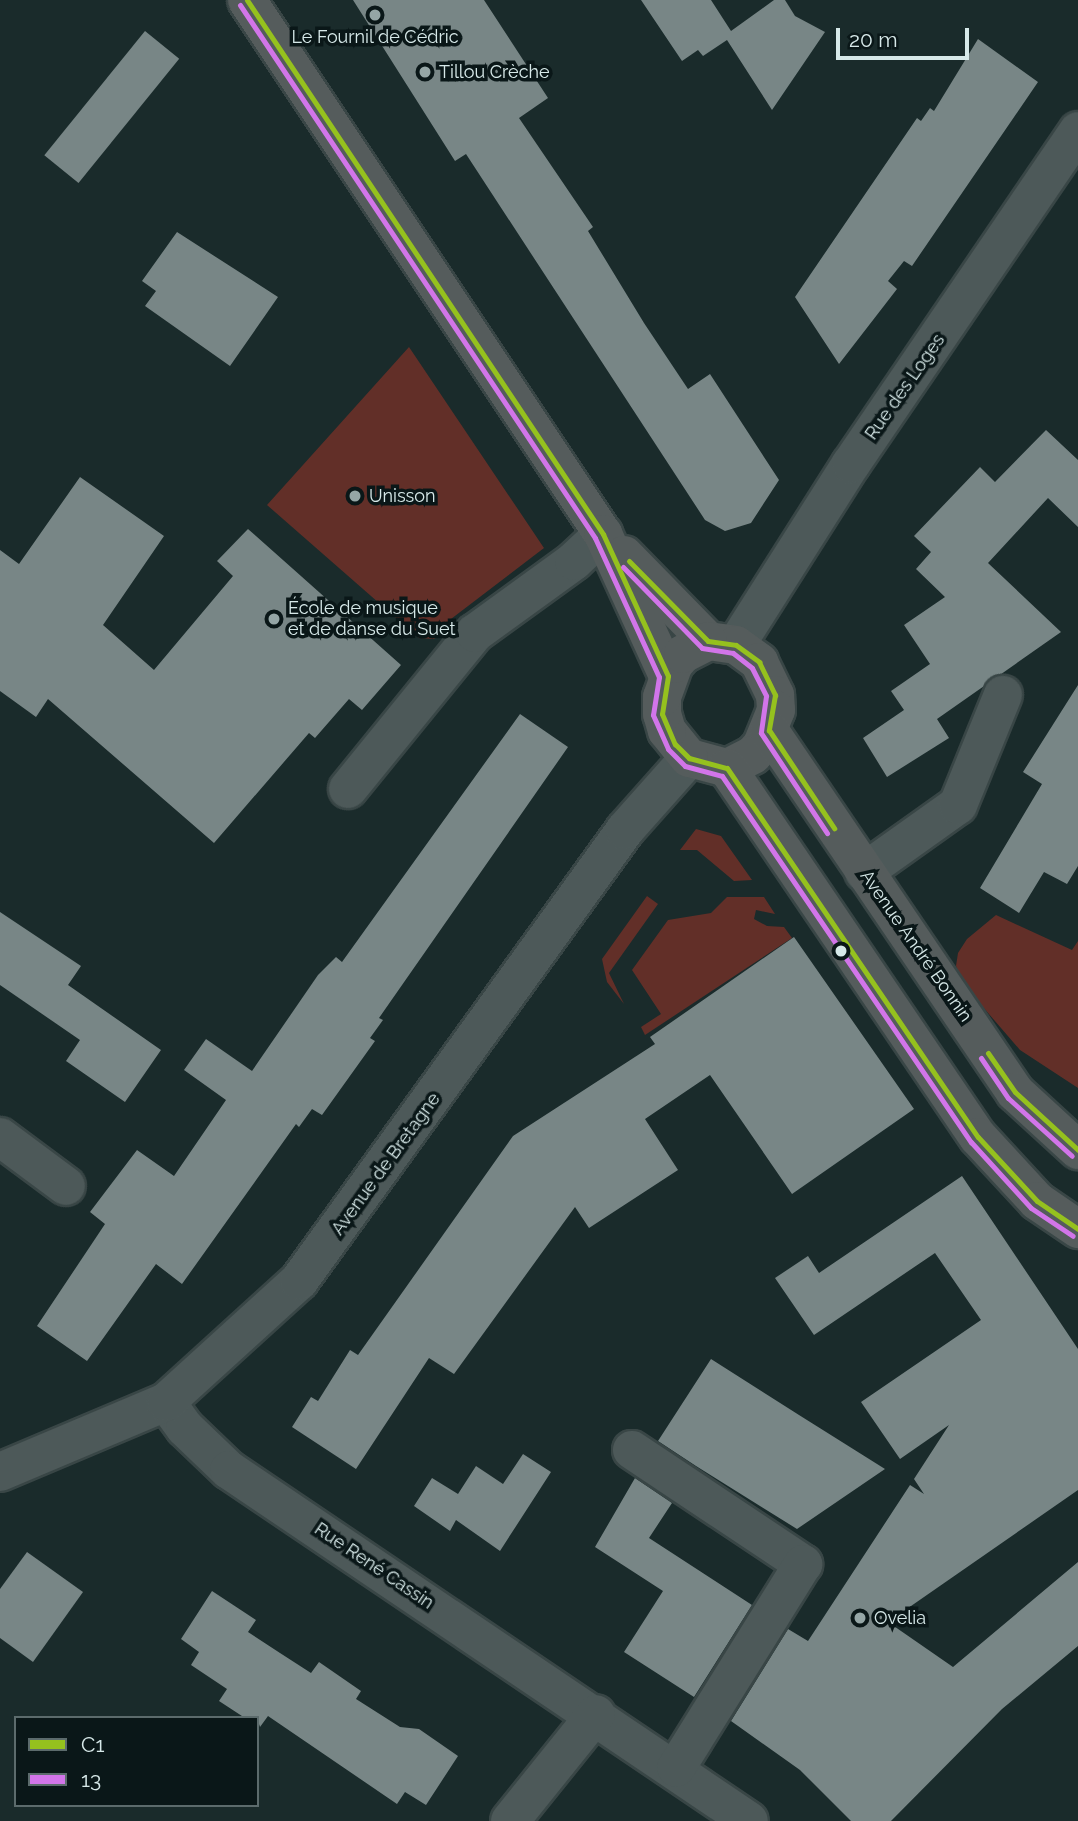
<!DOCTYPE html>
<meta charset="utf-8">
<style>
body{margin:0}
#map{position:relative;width:1078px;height:1821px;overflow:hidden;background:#1a2b2b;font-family:Raleway,sans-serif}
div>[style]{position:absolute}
.green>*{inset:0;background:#622f28}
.building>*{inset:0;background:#788686;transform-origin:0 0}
.roads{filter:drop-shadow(2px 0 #394646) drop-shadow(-2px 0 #394646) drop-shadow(0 2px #394646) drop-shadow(0 -2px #394646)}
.minor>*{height:38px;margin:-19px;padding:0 19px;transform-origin:19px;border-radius:19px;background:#4d5959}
.tertiary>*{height:38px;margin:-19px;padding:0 19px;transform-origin:19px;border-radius:19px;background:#4d5959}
.secondary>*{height:38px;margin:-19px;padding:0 19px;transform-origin:19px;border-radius:19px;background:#555c5c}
.bus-1>*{height:5px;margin:-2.5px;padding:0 2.5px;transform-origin:2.5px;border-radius:2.5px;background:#95c11e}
.bus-2>*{height:5px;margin:-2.5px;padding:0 2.5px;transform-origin:2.5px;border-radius:2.5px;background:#d275e9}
.dots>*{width:19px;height:19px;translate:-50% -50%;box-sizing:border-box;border:4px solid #0a1718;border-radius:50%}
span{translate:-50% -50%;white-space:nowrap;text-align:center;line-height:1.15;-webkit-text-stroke:7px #0a1718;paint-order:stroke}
.poi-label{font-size:18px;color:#d7e9e9}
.left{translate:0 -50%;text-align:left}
.street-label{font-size:18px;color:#d7e9e9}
.legend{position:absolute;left:14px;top:1716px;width:245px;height:91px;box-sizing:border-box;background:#0a1718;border:2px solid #5c6b6c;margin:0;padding:9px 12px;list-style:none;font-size:21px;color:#d7e9e9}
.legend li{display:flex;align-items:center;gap:14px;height:35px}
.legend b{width:35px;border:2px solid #5c6b6c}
.scale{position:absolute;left:836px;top:28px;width:133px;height:32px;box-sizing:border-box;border:4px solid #d7e9e9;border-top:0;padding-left:9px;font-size:21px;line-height:24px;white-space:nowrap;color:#d7e9e9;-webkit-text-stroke:5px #0a1718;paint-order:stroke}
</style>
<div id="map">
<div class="green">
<i style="clip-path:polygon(409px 347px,544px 548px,451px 619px,434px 639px,419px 638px,267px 505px)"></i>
<i style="clip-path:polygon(696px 829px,721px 836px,752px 880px,734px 881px,697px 850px,680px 850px)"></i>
<i style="clip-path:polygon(647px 896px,658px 904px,609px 973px,624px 1004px,607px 982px,602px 959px)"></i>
<i style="clip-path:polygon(727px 897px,764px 897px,775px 914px,756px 910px,754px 919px,767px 926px,784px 927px,792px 938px,645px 1035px,641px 1027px,661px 1014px,632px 970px,668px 920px,711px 913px)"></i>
<i style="clip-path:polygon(996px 915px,1072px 950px,1078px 941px,1078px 1088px,1020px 1050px,963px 984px,956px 966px,958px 953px,967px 939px)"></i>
</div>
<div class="building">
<i style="clip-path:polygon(353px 0,484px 0,548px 98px,519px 118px,593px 227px,588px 231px,644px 323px,688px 389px,710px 374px,779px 480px,751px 523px,725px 531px,705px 520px,466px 154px,455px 161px)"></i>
<i style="clip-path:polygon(641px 0,711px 0,731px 31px,774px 0,785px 0,795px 16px,825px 32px,772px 110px,727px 40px,703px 56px,698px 50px,682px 61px)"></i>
<i style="left:145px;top:31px;width:44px;height:160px;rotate:39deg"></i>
<i style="clip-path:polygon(978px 39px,1038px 82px,912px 266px,904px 261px,888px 281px,897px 289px,839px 364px,795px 297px,917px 118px,921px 121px,930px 108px,934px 111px)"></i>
<i style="clip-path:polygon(177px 232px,278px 297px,230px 366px,145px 306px,156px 291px,142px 281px)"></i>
<i style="clip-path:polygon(1046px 430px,1078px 460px,1078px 527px,1048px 498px,988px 563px,1061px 632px,937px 719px,949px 738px,887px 777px,863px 738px,904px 710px,891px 691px,930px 664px,904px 625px,945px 597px,916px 569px,931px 552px,914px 536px,980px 467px,995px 482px)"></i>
<i style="clip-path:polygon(80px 477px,164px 536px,103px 625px,154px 670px,233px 576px,217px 561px,248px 529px,401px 665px,362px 710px,349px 699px,315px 738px,309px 733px,214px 843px,48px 699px,36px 717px,0 691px,0 550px,19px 564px)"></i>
<i style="clip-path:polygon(1078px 685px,1078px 866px,1067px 884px,1044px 872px,1019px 913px,980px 888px,1042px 784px,1023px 772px)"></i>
<i style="clip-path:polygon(520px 714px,568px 747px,379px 1018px,383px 1020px,370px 1038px,375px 1041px,322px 1115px,312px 1109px,299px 1127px,296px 1124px,182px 1284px,156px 1264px,87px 1361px,37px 1326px,105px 1224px,90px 1212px,137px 1150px,174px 1176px,226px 1100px,184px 1070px,206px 1039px,252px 1071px,318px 975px,336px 957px,342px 962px)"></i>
<i style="clip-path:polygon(0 912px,81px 966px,68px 985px,161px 1050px,125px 1102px,66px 1061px,80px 1040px,0 985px)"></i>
<i style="clip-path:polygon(794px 937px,914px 1109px,792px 1194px,710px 1075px,645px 1119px,678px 1170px,589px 1228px,575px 1207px,454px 1374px,429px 1358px,356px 1469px,292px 1427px,311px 1397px,318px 1401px,350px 1350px,358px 1355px,513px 1136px,655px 1044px,650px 1037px)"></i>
<i style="clip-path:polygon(962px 1176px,1078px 1349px,1078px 1490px,888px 1622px,953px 1667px,1078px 1562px,1078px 1646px,1002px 1709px,891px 1821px,851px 1821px,800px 1770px,731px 1721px,788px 1629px,808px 1641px,910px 1485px,924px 1494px,914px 1479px,949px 1425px,900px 1459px,861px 1402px,981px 1320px,935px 1253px,814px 1335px,775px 1278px,808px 1256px,819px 1273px)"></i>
<i style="clip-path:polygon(711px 1359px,799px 1415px,885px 1469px,797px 1529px,696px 1466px,658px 1441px)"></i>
<i style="clip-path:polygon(523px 1454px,551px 1472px,500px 1551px,456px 1520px,450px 1531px,414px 1506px,432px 1478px,458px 1494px,476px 1466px,503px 1484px)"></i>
<i style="clip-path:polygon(635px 1478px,672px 1503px,649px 1538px,752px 1605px,694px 1697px,624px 1652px,663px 1591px,595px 1547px)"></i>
<i style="clip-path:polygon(27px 1552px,83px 1592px,33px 1662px,0 1638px,0 1589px)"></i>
<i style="clip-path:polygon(212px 1591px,256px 1620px,248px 1632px,280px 1653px,311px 1673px,319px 1662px,361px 1691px,356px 1699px,400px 1727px,419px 1729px,458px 1756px,426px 1805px,405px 1792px,397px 1804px,268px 1716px,260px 1727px,257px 1718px,245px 1718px,219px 1701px,227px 1689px,191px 1665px,199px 1652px,181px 1639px)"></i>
</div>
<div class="roads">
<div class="minor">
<i style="left:348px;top:789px;width:201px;rotate:-50.9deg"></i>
<i style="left:475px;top:633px;width:122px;rotate:-36deg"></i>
<i style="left:574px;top:561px;width:40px;rotate:-43deg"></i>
<i style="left:864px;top:872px;width:115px;rotate:-35.5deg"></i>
<i style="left:958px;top:805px;width:119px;rotate:-67.8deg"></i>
<i style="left:0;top:1137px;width:82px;rotate:36.6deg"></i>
<i style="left:166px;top:1402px;width:32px;rotate:54deg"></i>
<i style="left:185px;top:1428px;width:61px;rotate:43.7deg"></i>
<i style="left:229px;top:1470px;width:627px;rotate:34.02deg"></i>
<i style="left:632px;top:1450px;width:206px;rotate:33.7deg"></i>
<i style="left:803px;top:1564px;width:240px;rotate:121.9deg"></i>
<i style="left:510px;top:1821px;width:137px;rotate:-51.2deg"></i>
</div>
<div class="tertiary">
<i style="left:736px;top:645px;width:214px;rotate:-57.6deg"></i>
<i style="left:851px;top:464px;width:403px;rotate:-55.7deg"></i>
<i style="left:0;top:1472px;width:180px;rotate:-22.9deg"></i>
<i style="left:166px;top:1402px;width:180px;rotate:-42.3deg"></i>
<i style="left:299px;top:1281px;width:556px;rotate:-54.14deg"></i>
<i style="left:625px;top:830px;width:96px;rotate:-48.4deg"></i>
</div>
<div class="secondary">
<i style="left:247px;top:0;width:642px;rotate:56.31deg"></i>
<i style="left:603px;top:534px;width:156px;rotate:65.4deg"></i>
<i style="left:624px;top:555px;width:120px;rotate:45.7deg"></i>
<i style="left:708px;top:641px;width:28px;rotate:8deg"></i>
<i style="left:736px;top:645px;width:29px;rotate:36deg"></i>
<i style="left:759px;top:662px;width:37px;rotate:64deg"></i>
<i style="left:775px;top:695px;width:15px;rotate:86deg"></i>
<i style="left:776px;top:710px;width:38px;rotate:112deg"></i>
<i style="left:762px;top:745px;width:13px;rotate:132deg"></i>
<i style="left:753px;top:755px;width:29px;rotate:153deg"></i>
<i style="left:727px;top:768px;width:39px;rotate:-165deg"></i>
<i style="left:689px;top:758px;width:35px;rotate:-129deg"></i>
<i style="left:667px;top:731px;width:18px;rotate:-106deg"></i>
<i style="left:662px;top:714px;width:17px;rotate:-90deg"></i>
<i style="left:662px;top:697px;width:35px;rotate:-70deg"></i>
<i style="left:674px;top:664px;width:13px;rotate:-48deg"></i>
<i style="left:683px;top:654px;width:28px;rotate:-27deg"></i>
<i style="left:769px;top:730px;width:438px;rotate:55.8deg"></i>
<i style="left:1015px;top:1092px;width:86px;rotate:42.6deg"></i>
<i style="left:727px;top:768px;width:446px;rotate:55.8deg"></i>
<i style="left:978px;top:1137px;width:87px;rotate:47.3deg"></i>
<i style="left:1037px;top:1201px;width:50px;rotate:34.3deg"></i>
</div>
</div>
<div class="bus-1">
<i style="left:247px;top:0;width:642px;rotate:56.31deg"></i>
<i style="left:603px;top:534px;width:156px;rotate:65.4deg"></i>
<i style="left:668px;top:676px;width:38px;rotate:99deg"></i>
<i style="left:662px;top:714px;width:33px;rotate:67deg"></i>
<i style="left:675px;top:744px;width:20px;rotate:45deg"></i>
<i style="left:689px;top:758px;width:39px;rotate:15deg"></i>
<i style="left:727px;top:768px;width:446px;rotate:55.8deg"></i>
<i style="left:978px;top:1137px;width:87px;rotate:47.3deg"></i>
<i style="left:1037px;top:1201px;width:50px;rotate:34.3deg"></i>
<i style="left:629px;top:561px;width:112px;rotate:45.4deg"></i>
<i style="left:708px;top:641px;width:28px;rotate:8deg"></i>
<i style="left:736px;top:645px;width:29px;rotate:36deg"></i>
<i style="left:759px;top:662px;width:37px;rotate:64deg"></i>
<i style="left:775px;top:695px;width:36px;rotate:100deg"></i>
<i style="left:769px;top:730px;width:118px;rotate:56.4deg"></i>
<i style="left:988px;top:1053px;width:47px;rotate:55.3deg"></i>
<i style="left:1015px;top:1092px;width:86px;rotate:42.6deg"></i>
</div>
<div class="bus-2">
<i style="left:240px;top:5px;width:640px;rotate:56.33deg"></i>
<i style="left:595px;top:538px;width:153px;rotate:65.3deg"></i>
<i style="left:659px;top:677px;width:38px;rotate:99deg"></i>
<i style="left:653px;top:715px;width:37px;rotate:66deg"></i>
<i style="left:668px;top:749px;width:24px;rotate:45deg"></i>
<i style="left:685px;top:766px;width:38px;rotate:15deg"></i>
<i style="left:722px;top:776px;width:443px;rotate:55.8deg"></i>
<i style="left:971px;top:1142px;width:89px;rotate:47.7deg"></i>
<i style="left:1031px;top:1208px;width:50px;rotate:33.7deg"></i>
<i style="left:623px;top:567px;width:113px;rotate:45.7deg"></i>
<i style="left:702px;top:648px;width:31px;rotate:9deg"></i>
<i style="left:733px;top:653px;width:24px;rotate:38deg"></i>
<i style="left:752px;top:668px;width:31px;rotate:63deg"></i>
<i style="left:766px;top:696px;width:37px;rotate:98deg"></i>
<i style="left:761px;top:733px;width:120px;rotate:56.6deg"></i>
<i style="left:981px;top:1058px;width:48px;rotate:56deg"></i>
<i style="left:1008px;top:1098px;width:86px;rotate:42.2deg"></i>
</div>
<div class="dots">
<i style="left:375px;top:15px;background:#95a6a6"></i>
<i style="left:425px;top:72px;background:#95a6a6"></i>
<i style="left:355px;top:496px;background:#95a6a6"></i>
<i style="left:274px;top:619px;background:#95a6a6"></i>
<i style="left:841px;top:951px;background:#d7e9e9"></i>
<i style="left:860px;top:1618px;background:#95a6a6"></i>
</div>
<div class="poi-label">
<span style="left:375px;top:37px">Le Fournil de Cédric</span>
<span class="left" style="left:439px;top:72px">Tillou Crèche</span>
<span class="left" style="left:369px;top:496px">Unisson</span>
<span class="left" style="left:288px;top:619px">École de musique<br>et de danse du Suet</span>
<span class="left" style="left:874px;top:1618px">Ovelia</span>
</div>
<div class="street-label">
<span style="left:905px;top:387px;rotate:-55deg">Rue des Loges</span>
<span style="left:916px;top:946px;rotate:55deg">Avenue André Bonnin</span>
<span style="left:386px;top:1164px;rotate:-54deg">Avenue de Bretagne</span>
<span style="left:374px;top:1566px;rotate:34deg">Rue René Cassin</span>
</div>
<ul class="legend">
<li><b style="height:9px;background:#95c11e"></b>C1</li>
<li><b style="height:9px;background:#d275e9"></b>13</li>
</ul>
<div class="scale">20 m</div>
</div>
